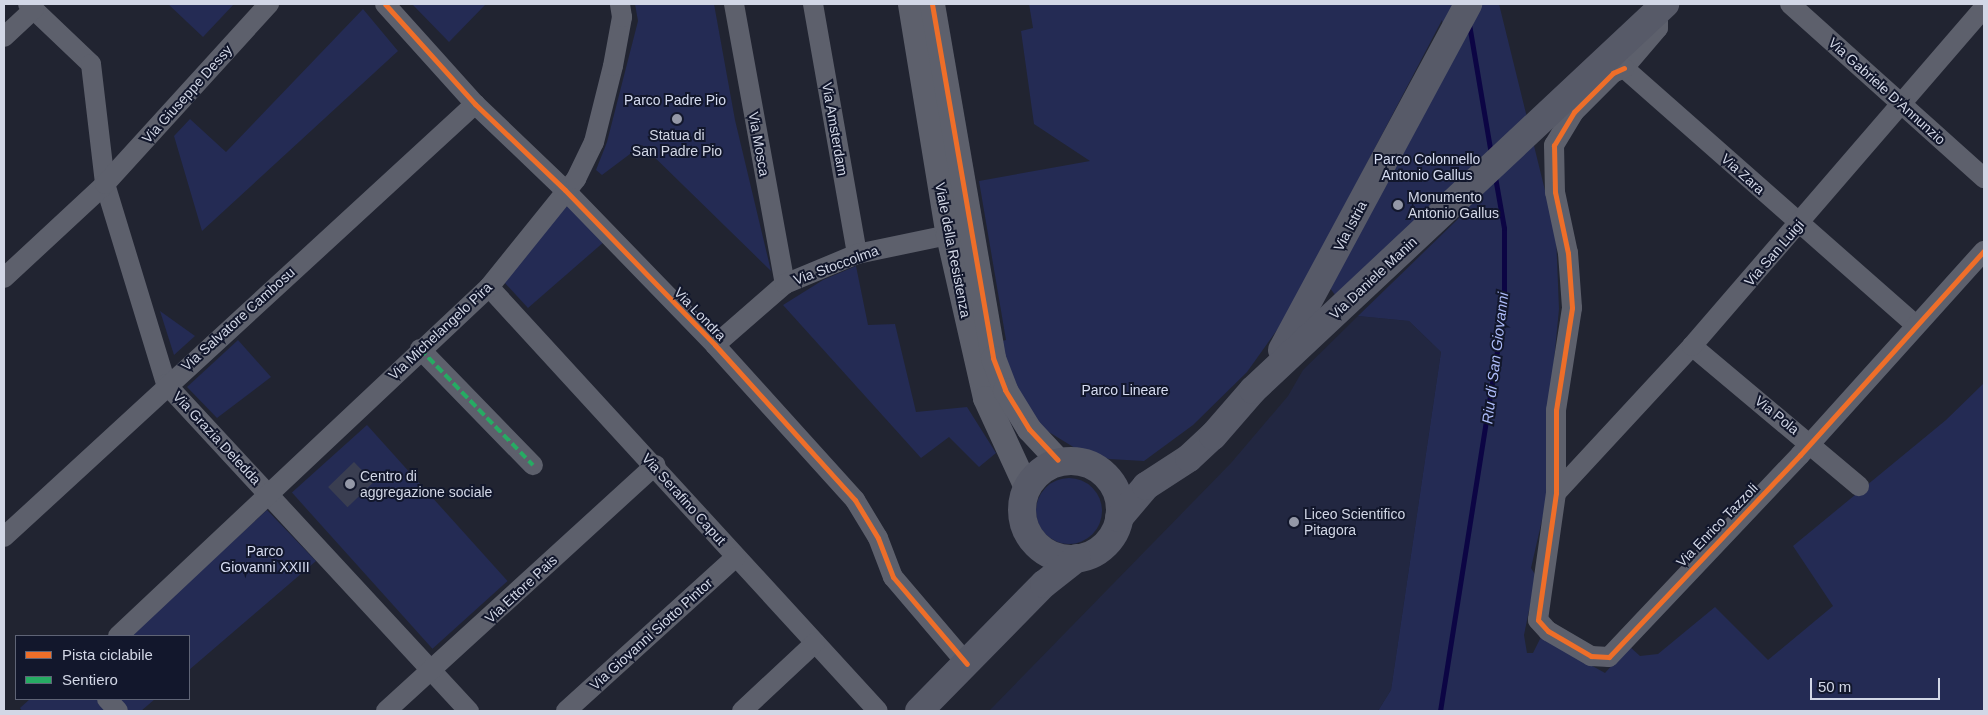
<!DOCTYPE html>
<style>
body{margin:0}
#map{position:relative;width:1988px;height:715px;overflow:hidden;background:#212431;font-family:Helvetica,sans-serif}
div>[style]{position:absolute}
.built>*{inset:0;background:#222741}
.green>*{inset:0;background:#242b54;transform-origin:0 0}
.round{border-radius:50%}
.stream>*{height:5px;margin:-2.5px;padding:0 2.5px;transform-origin:2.5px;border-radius:2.5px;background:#0c0544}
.building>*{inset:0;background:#3a3e51;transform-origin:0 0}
.minor>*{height:20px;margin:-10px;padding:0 10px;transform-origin:10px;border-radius:10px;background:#5d606c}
.tertiary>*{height:25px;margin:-12.5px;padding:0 12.5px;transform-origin:12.5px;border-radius:12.5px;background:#5d606c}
.secondary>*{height:28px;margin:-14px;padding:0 14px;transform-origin:14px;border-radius:14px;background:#575a68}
.secondary>.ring{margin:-14px;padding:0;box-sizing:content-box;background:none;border:28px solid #575a68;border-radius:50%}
.quiet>*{height:4px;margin-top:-2px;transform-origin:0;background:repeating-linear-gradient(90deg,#26ab63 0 8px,transparent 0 12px)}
.cycleway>*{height:5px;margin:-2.5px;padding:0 2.5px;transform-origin:2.5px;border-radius:2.5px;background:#ee6e29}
.dots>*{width:14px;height:14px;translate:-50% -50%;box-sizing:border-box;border:2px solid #12172c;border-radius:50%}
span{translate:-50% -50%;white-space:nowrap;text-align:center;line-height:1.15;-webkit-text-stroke:4px #12172c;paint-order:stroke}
.street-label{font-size:14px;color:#d2d7e6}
.park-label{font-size:14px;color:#d6dcf1}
.poi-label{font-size:14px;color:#d2d7e6}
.left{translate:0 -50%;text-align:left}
.water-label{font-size:15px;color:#adbcf9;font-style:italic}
.frame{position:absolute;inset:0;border:5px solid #d2d7e6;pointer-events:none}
.legend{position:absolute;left:15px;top:635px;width:175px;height:65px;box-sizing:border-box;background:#12172c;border:1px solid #5f6476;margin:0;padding:6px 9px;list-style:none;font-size:15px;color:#d2d7e6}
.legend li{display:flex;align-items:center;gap:10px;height:25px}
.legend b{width:25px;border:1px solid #5f6476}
.scale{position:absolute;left:1810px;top:678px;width:130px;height:22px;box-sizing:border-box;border:2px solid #d2d7e6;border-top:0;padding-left:6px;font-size:15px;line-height:18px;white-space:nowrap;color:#d2d7e6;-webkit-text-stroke:4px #12172c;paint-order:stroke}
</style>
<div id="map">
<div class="built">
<i style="clip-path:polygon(1358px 316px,1409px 321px,1441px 352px,1391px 690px,1378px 711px,989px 711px,1231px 463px,1288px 396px,1303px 370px)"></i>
</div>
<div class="green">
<i style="clip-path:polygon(168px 4px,234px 4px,203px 37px)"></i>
<i style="clip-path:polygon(412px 4px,486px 4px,449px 42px)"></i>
<i style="clip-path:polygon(635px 4px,714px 4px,735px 120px,771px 271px,642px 145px,602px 175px,596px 170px,607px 142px,638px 21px)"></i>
<i style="clip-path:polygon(1029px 4px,1499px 4px,1556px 235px,1559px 309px,1549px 413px,1548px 494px,1531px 568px,1536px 576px,1524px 635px,1527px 653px,1533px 653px,1541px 637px,1605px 673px,1629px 646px,1640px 656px,1658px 654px,1715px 607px,1768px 660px,1833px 606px,1793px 546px,1946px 420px,1984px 383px,1984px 711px,1378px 711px,1391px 690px,1441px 352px,1409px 321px,1358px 316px,1458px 219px,1476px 197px,1338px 299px,1330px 288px,1449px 65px,1442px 20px,1287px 316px,1247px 372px,1193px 425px,1144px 461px,1109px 459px,1075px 448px,1039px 426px,1014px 381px,1004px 354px,1002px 341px,1006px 340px,979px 181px,1090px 161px,1034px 124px,1021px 31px,1033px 28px)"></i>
<i style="clip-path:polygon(363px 9px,398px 51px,202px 231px,174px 136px,190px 119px,226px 152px)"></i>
<i style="clip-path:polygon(567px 203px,605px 241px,528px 308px,504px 282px)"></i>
<i style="clip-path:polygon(856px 266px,868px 325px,895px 324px,916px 412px,967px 407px,996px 453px,979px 467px,949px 437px,921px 458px,783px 305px,823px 280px)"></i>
<i style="clip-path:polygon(160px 311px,195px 336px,174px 355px)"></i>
<i style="clip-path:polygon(238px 340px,271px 377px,217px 418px,187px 387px)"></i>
<i style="left:367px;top:425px;width:210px;height:101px;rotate:48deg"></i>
<i class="round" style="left:1036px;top:478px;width:66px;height:66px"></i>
<i style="clip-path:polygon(267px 510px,316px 561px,189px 670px,189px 636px,129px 636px)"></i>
<i style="clip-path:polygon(30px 699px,155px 699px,141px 711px,22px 711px,20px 708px)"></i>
</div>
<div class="stream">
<i style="left:1469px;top:24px;width:132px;rotate:80.4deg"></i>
<i style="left:1440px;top:711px;width:411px;rotate:-81deg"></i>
<i style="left:1504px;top:305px;width:77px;rotate:-90deg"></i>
<i style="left:1504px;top:228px;width:52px;rotate:-100deg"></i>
</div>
<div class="building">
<i style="left:354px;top:462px;width:28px;height:36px;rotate:46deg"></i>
</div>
<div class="minor">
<i style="left:28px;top:4px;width:87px;rotate:43.6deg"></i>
<i style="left:91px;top:64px;width:121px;rotate:83.3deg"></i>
<i style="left:105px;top:184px;width:209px;rotate:73deg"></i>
<i style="left:166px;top:384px;width:446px;rotate:47.2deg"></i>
<i style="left:385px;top:4px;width:135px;rotate:48deg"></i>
<i style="left:475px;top:104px;width:124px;rotate:43.7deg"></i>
<i style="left:565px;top:190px;width:216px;rotate:45.9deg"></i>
<i style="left:715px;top:345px;width:209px;rotate:47.9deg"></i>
<i style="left:855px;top:500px;width:44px;rotate:58.8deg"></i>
<i style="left:878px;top:538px;width:42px;rotate:69deg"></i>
<i style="left:893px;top:577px;width:114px;rotate:49.6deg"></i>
<i style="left:734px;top:4px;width:285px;rotate:79.7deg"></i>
<i style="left:813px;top:4px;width:254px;rotate:80deg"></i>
<i style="left:1790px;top:4px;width:261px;rotate:41.9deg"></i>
<i style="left:1658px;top:10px;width:18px;rotate:90deg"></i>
<i style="left:1658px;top:28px;width:52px;rotate:130.4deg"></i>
<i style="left:1624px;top:68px;width:388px;rotate:41.4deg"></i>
<i style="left:4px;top:37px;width:41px;rotate:-43deg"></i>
<i style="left:1624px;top:68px;width:12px;rotate:156deg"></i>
<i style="left:1613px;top:73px;width:55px;rotate:135deg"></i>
<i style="left:1574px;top:112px;width:39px;rotate:121deg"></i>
<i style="left:1554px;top:145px;width:47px;rotate:88.8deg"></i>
<i style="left:1555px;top:192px;width:62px;rotate:78deg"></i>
<i style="left:1568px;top:253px;width:55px;rotate:85.8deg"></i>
<i style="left:1572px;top:308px;width:103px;rotate:98.9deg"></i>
<i style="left:1556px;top:410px;width:83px;rotate:90deg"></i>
<i style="left:1556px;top:493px;width:128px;rotate:98.1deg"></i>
<i style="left:1538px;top:620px;width:15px;rotate:48deg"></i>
<i style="left:1548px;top:631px;width:50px;rotate:30.2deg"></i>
<i style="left:1591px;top:656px;width:18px;rotate:3deg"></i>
<i style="left:1609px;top:657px;width:278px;rotate:-46.6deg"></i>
<i style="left:1800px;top:455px;width:275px;rotate:-48deg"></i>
<i style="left:4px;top:278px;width:138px;rotate:-42.9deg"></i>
<i style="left:105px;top:184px;width:244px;rotate:-47.7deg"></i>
<i style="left:489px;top:287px;width:575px;rotate:47.47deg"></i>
<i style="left:715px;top:345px;width:93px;rotate:-41.1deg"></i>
<i style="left:785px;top:284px;width:78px;rotate:-22.6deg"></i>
<i style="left:857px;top:254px;width:93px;rotate:-11.8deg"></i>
<i style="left:1692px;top:346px;width:218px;rotate:40deg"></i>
<i style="left:420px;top:349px;width:162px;rotate:45.8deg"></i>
<i style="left:1556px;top:493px;width:200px;rotate:-47.2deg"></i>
<i style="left:1692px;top:346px;width:447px;rotate:-49.2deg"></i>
<i style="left:4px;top:537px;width:640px;rotate:-42.59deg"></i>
<i style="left:118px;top:636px;width:509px;rotate:-43.25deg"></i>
<i style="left:489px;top:287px;width:139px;rotate:-51.1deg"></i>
<i style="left:576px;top:179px;width:41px;rotate:-64.1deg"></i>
<i style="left:594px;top:142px;width:78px;rotate:-76deg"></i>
<i style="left:613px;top:66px;width:50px;rotate:-79.6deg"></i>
<i style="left:622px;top:17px;width:13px;rotate:-99deg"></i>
<i style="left:107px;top:699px;width:16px;rotate:47deg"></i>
<i style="left:386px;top:711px;width:365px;rotate:-42.4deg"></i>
<i style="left:566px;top:711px;width:229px;rotate:-42.2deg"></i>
<i style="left:742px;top:711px;width:100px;rotate:-43deg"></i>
</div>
<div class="tertiary">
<i style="left:910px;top:4px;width:234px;rotate:80.7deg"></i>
<i style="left:948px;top:235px;width:167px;rotate:77.2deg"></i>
<i style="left:985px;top:398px;width:98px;rotate:65.3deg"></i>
<i style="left:932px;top:4px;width:359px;rotate:80.2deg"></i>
<i style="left:993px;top:358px;width:34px;rotate:69deg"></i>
<i style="left:1005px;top:390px;width:46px;rotate:58.4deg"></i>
<i style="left:1029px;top:429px;width:42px;rotate:46.9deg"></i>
</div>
<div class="secondary">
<i style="left:1282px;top:350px;width:393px;rotate:-61.7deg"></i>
<i class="ring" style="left:1022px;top:461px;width:70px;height:70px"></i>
<i style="left:1119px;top:518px;width:42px;rotate:-49.8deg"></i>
<i style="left:1146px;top:486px;width:51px;rotate:-33.1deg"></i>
<i style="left:1189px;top:458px;width:33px;rotate:-43deg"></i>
<i style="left:1213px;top:436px;width:61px;rotate:-49deg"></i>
<i style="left:1253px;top:390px;width:565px;rotate:-43.13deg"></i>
<i style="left:919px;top:711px;width:178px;rotate:-45.5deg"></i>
<i style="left:1044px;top:584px;width:42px;rotate:-38.2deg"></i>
</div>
<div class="quiet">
<i style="left:420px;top:349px;width:162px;rotate:45.8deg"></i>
</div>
<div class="cycleway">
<i style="left:385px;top:4px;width:135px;rotate:48deg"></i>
<i style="left:475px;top:104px;width:124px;rotate:43.7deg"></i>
<i style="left:565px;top:190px;width:216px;rotate:45.9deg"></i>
<i style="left:715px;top:345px;width:209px;rotate:47.9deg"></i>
<i style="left:855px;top:500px;width:44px;rotate:58.8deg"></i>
<i style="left:878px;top:538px;width:42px;rotate:69deg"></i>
<i style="left:893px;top:577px;width:114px;rotate:49.6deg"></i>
<i style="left:932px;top:4px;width:359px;rotate:80.2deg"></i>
<i style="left:993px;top:358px;width:34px;rotate:69deg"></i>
<i style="left:1005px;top:390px;width:46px;rotate:58.4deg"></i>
<i style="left:1029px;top:429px;width:42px;rotate:46.9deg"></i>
<i style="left:1624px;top:68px;width:12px;rotate:156deg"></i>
<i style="left:1613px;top:73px;width:55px;rotate:135deg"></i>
<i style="left:1574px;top:112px;width:39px;rotate:121deg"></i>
<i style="left:1554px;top:145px;width:47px;rotate:88.8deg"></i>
<i style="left:1555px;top:192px;width:62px;rotate:78deg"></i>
<i style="left:1568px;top:253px;width:55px;rotate:85.8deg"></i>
<i style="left:1572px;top:308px;width:103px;rotate:98.9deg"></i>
<i style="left:1556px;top:410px;width:83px;rotate:90deg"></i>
<i style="left:1556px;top:493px;width:128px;rotate:98.1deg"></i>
<i style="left:1538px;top:620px;width:15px;rotate:48deg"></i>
<i style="left:1548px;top:631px;width:50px;rotate:30.2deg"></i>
<i style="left:1591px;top:656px;width:18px;rotate:3deg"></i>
<i style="left:1609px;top:657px;width:278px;rotate:-46.6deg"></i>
<i style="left:1800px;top:455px;width:275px;rotate:-48deg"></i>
</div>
<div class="dots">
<i style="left:677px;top:119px;background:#9498a7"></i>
<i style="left:1398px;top:205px;background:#9498a7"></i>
<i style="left:350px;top:484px;background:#9498a7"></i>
<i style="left:1294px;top:522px;background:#9498a7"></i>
</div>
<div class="street-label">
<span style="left:1887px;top:91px;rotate:42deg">Via Gabriele D'Annunzio</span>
<span style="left:187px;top:94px;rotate:-48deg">Via Giuseppe Dessy</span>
<span style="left:835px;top:129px;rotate:80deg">Via Amsterdam</span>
<span style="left:759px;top:144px;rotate:80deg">Via Mosca</span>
<span style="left:1743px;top:174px;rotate:42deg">Via Zara</span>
<span style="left:1350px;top:226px;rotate:-62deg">Via Istria</span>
<span style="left:953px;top:250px;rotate:79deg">Viale della Resistenza</span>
<span style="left:1774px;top:253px;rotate:-49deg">Via San Luigi</span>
<span style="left:836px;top:265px;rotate:-20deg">Via Stoccolma</span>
<span style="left:1373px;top:278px;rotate:-43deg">Via Daniele Manin</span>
<span style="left:700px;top:314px;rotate:46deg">Via Londra</span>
<span style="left:238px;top:319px;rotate:-42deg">Via Salvatore Cambosu</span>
<span style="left:440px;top:331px;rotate:-43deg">Via Michelangelo Pira</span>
<span style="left:1777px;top:415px;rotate:39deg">Via Pola</span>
<span style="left:217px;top:438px;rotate:47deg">Via Grazia Deledda</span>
<span style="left:684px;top:499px;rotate:48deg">Via Serafino Caput</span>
<span style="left:1717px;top:525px;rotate:-46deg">Via Enrico Tazzoli</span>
<span style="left:521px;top:589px;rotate:-43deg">Via Ettore Pais</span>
<span style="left:651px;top:634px;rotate:-42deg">Via Giovanni Siotto Pintor</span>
</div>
<div class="park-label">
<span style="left:675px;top:100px">Parco Padre Pio</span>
<span style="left:1427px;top:167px">Parco Colonnello<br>Antonio Gallus</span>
<span style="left:1125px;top:390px">Parco Lineare</span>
<span style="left:265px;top:559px">Parco<br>Giovanni XXIII</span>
</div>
<div class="poi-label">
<span style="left:677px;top:143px">Statua di<br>San Padre Pio</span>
<span class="left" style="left:1408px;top:205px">Monumento<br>Antonio Gallus</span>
<span class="left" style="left:360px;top:484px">Centro di<br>aggregazione sociale</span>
<span class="left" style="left:1304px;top:522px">Liceo Scientifico<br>Pitagora</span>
</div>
<div class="water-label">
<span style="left:1495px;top:358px;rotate:-83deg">Riu di San Giovanni</span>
</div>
<div class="frame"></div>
<ul class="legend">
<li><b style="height:6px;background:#ee6e29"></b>Pista ciclabile</li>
<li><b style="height:6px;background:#26ab63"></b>Sentiero</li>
</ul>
<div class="scale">50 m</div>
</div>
